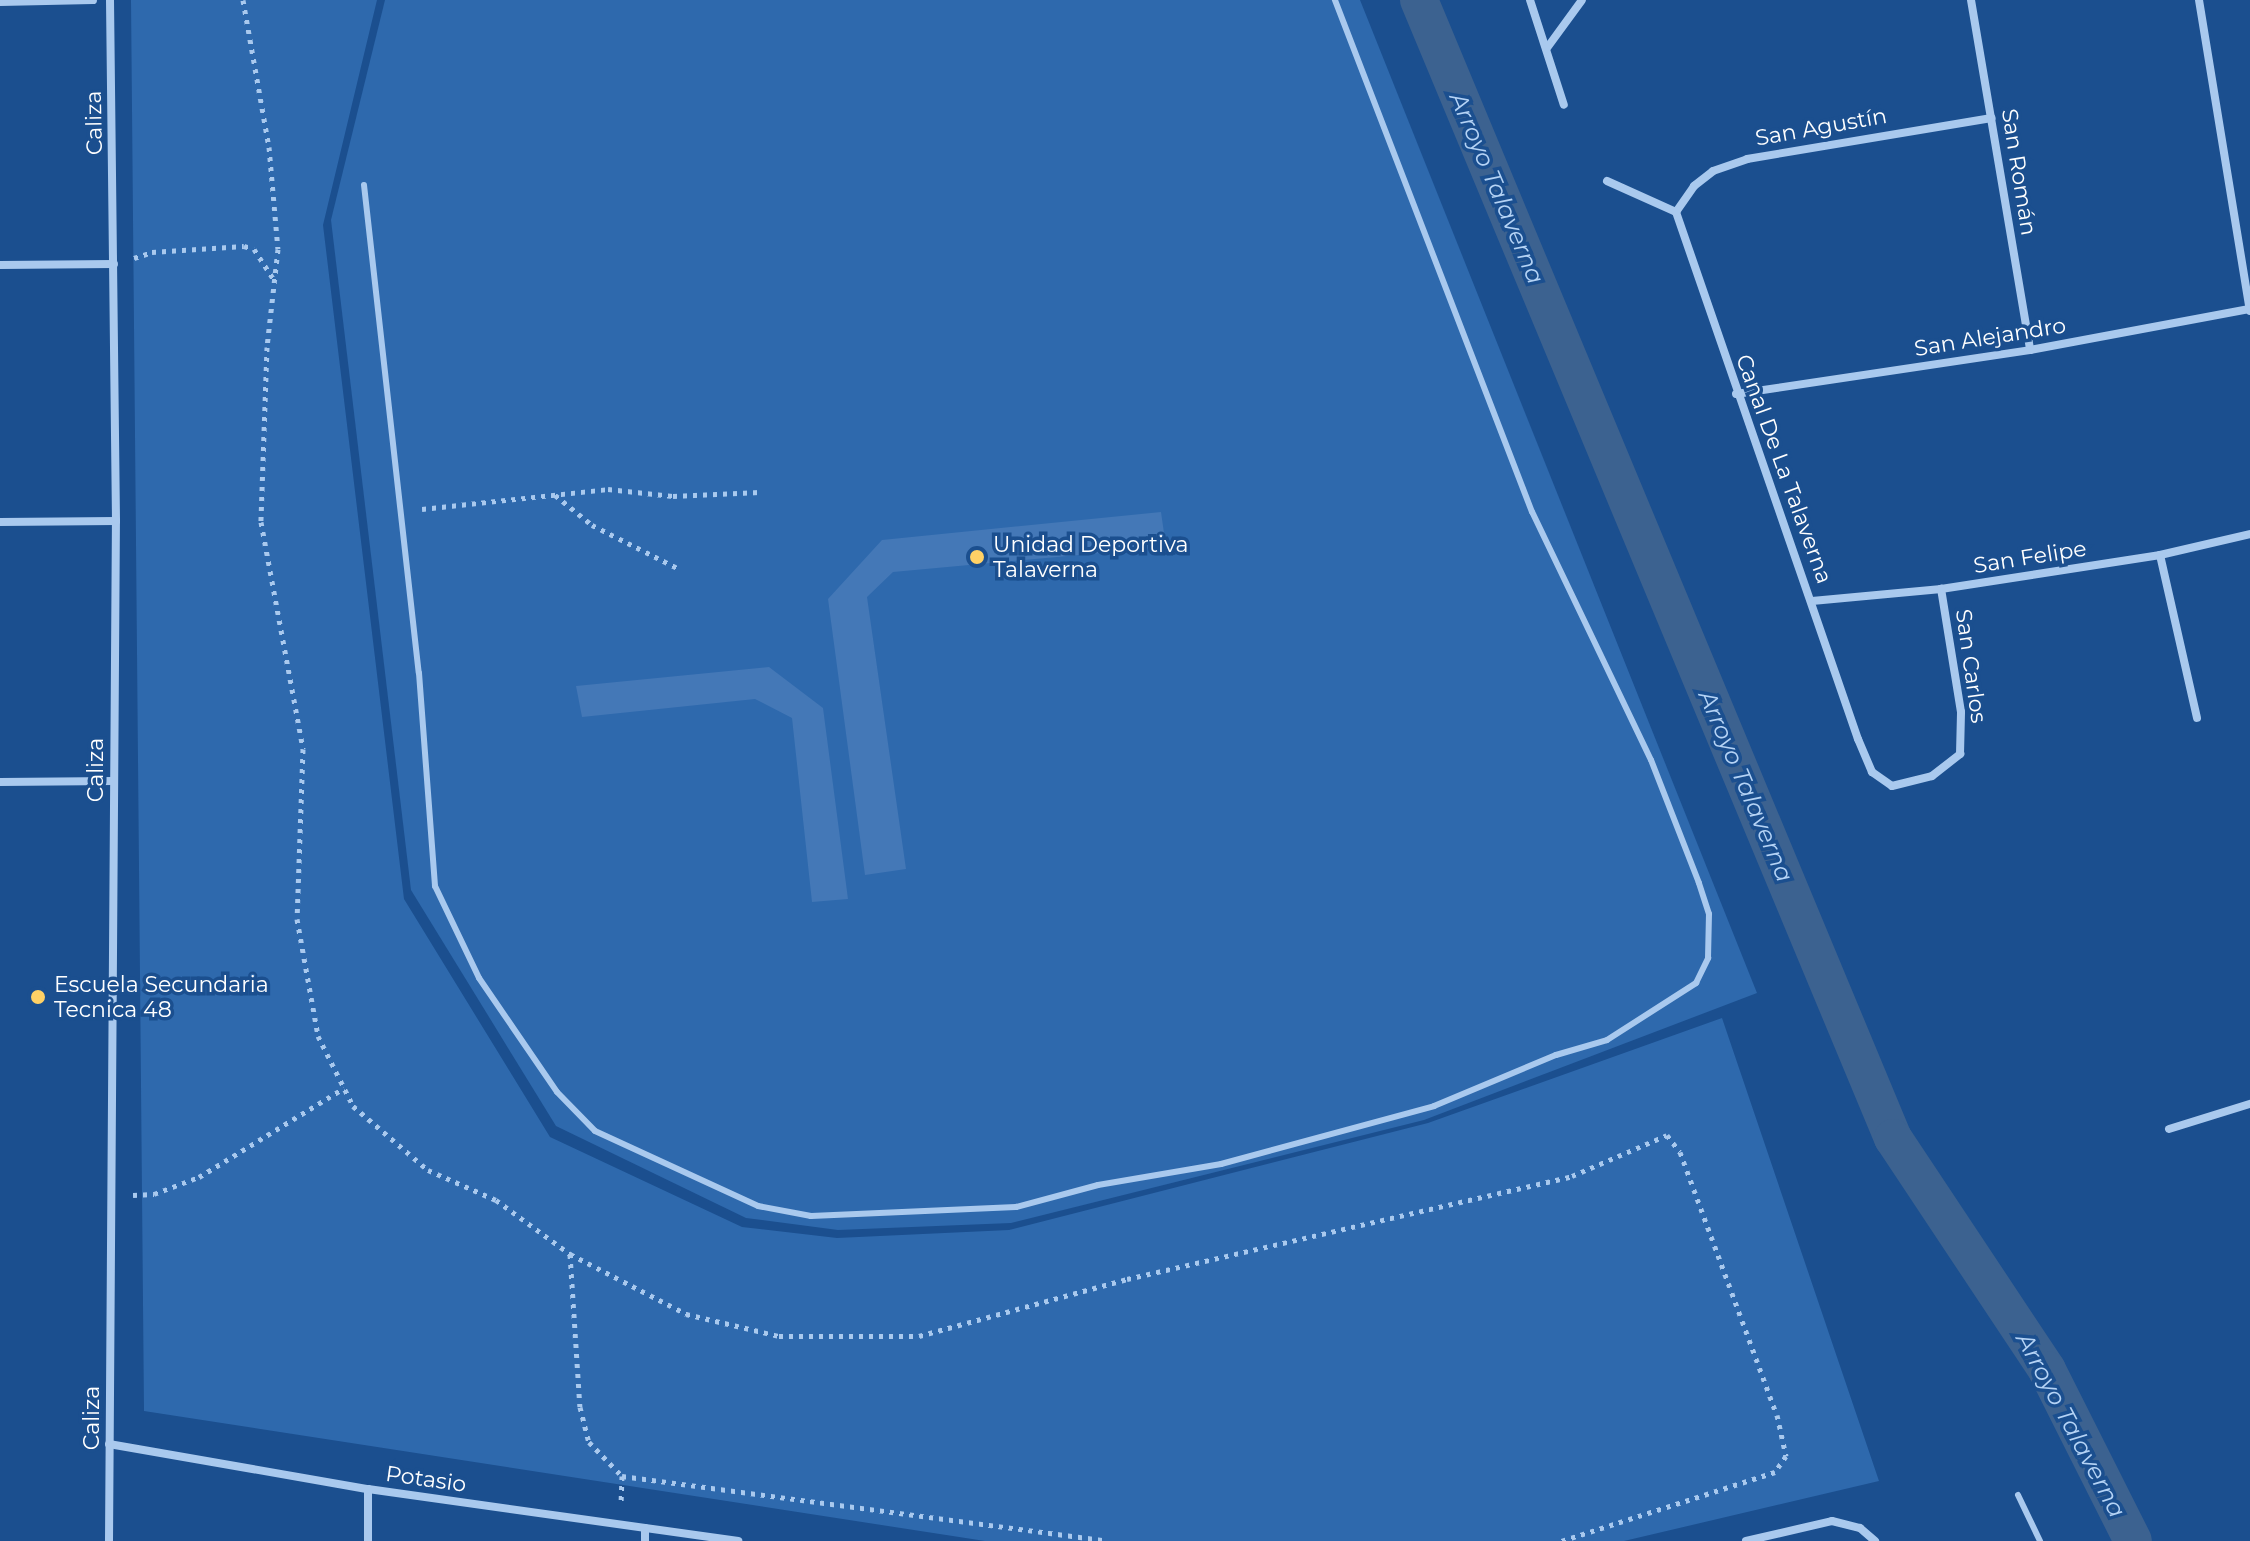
<!DOCTYPE html>
<meta charset="utf-8">
<style>
body{margin:0}
#map{position:relative;width:2250px;height:1541px;overflow:hidden;background:#1b4f8f;font-family:Montserrat,sans-serif}
div>[style]{position:absolute}
.green>*{inset:0;background:#2e69ad}
.canal>*{height:38px;margin:-19px;padding:0 19px;transform-origin:19px;border-radius:19px;background:#3c6290}
.building>*{inset:0;background:#4478b7}
.path>*{height:5px;margin-top:-2.5px;transform-origin:0;background:repeating-linear-gradient(90deg,#a9c9ee 0 4px,transparent 0 10px)}
.service>*{height:6px;margin:-3px;padding:0 3px;transform-origin:3px;border-radius:3px;background:#a9c9ee}
.minor>*{height:8px;margin:-4px;padding:0 4px;transform-origin:4px;border-radius:4px;background:#a9c9ee}
.dots>*{width:22px;height:22px;translate:-50% -50%;box-sizing:border-box;border:4px solid #1b4f8f;border-radius:50%}
span{translate:-50% -50%;white-space:nowrap;text-align:center;line-height:1.15;-webkit-text-stroke:7px #1b4f8f;paint-order:stroke}
.street-label{font-size:22px;color:#fff}
.poi-label{font-size:22px;color:#fff}
.left{translate:0 -50%;text-align:left}
.water-label{font-size:24px;color:#b5d3f5;font-style:italic}
</style>
<div id="map">
<div class="green">
<i style="clip-path:polygon(131px 0,377px 0,323px 225px,404px 899px,550px 1137px,742px 1227px,837px 1238px,1009px 1230px,1428px 1123px,1722px 1018px,1879px 1481px,1624px 1541px,985px 1541px,144px 1411px)"></i>
<i style="clip-path:polygon(385px 0,1360px 0,1757px 993px,1424px 1120px,1011px 1223px,838px 1230px,746px 1218px,556px 1126px,411px 890px,331px 220px)"></i>
</div>
<div class="canal">
<i style="left:1419px;top:0;width:1233px;rotate:67.39deg"></i>
<i style="left:1893px;top:1138px;width:278px;rotate:56.4deg"></i>
<i style="left:2047px;top:1370px;width:191px;rotate:63.3deg"></i>
</div>
<div class="building">
<i style="clip-path:polygon(1161px 512px,1166px 547px,893px 572px,867px 597px,906px 869px,865px 875px,828px 599px,882px 540px)"></i>
<i style="clip-path:polygon(769px 667px,823px 708px,848px 899px,812px 902px,792px 718px,755px 699px,582px 717px,576px 686px)"></i>
</div>
<div class="path">
<i style="left:243px;top:0;width:149px;rotate:80deg"></i>
<i style="left:269px;top:147px;width:102px;rotate:85deg"></i>
<i style="left:278px;top:249px;width:99px;rotate:96.4deg"></i>
<i style="left:267px;top:347px;width:175px;rotate:92deg"></i>
<i style="left:261px;top:522px;width:231px;rotate:79.5deg"></i>
<i style="left:303px;top:749px;width:170px;rotate:92deg"></i>
<i style="left:297px;top:919px;width:119px;rotate:79.8deg"></i>
<i style="left:318px;top:1036px;width:78px;rotate:63.4deg"></i>
<i style="left:353px;top:1106px;width:99px;rotate:40.5deg"></i>
<i style="left:428px;top:1170px;width:74px;rotate:23.8deg"></i>
<i style="left:496px;top:1200px;width:92px;rotate:36.1deg"></i>
<i style="left:570px;top:1254px;width:153px;rotate:86.3deg"></i>
<i style="left:580px;top:1407px;width:36px;rotate:76deg"></i>
<i style="left:589px;top:1442px;width:47px;rotate:45.9deg"></i>
<i style="left:622px;top:1476px;width:28px;rotate:92deg"></i>
<i style="left:134px;top:258px;width:19px;rotate:-18deg"></i>
<i style="left:152px;top:252px;width:92px;rotate:-3.7deg"></i>
<i style="left:244px;top:246px;width:10px;rotate:17deg"></i>
<i style="left:254px;top:249px;width:37px;rotate:57deg"></i>
<i style="left:555px;top:495px;width:48px;rotate:39deg"></i>
<i style="left:592px;top:525px;width:95px;rotate:26.8deg"></i>
<i style="left:422px;top:509px;width:187px;rotate:-6.1deg"></i>
<i style="left:608px;top:489px;width:65px;rotate:6.1deg"></i>
<i style="left:673px;top:496px;width:87px;rotate:-2.6deg"></i>
<i style="left:133px;top:1195px;width:21px;rotate:-3deg"></i>
<i style="left:154px;top:1194px;width:48px;rotate:-20.7deg"></i>
<i style="left:199px;top:1177px;width:170px;rotate:-31.5deg"></i>
<i style="left:570px;top:1254px;width:131px;rotate:27.3deg"></i>
<i style="left:686px;top:1314px;width:96px;rotate:13.3deg"></i>
<i style="left:779px;top:1336px;width:140px"></i>
<i style="left:919px;top:1336px;width:216px;rotate:-15.3deg"></i>
<i style="left:1127px;top:1279px;width:457px;rotate:-13deg"></i>
<i style="left:1572px;top:1176px;width:103px;rotate:-23.3deg"></i>
<i style="left:1667px;top:1135px;width:21px;rotate:53deg"></i>
<i style="left:1680px;top:1152px;width:280px;rotate:69.8deg"></i>
<i style="left:1777px;top:1415px;width:42px;rotate:77.6deg"></i>
<i style="left:1786px;top:1456px;width:19px;rotate:125deg"></i>
<i style="left:1775px;top:1472px;width:225px;rotate:162.1deg"></i>
<i style="left:622px;top:1476px;width:490px;rotate:7.6deg"></i>
</div>
<div class="service">
<i style="left:364px;top:185px;width:491px;rotate:83.6deg"></i>
<i style="left:419px;top:673px;width:214px;rotate:85.7deg"></i>
<i style="left:435px;top:886px;width:102px;rotate:64.4deg"></i>
<i style="left:479px;top:978px;width:138px;rotate:55.6deg"></i>
<i style="left:557px;top:1092px;width:54px;rotate:45.7deg"></i>
<i style="left:595px;top:1131px;width:179px;rotate:24.7deg"></i>
<i style="left:758px;top:1206px;width:54px;rotate:10.7deg"></i>
<i style="left:811px;top:1216px;width:205px;rotate:-2.5deg"></i>
<i style="left:1016px;top:1207px;width:85px;rotate:-15deg"></i>
<i style="left:1098px;top:1185px;width:125px;rotate:-9.7deg"></i>
<i style="left:1221px;top:1164px;width:221px;rotate:-15.2deg"></i>
<i style="left:1434px;top:1106px;width:132px;rotate:-22.7deg"></i>
<i style="left:1556px;top:1055px;width:53px;rotate:-16.4deg"></i>
<i style="left:1607px;top:1040px;width:106px;rotate:-32.6deg"></i>
<i style="left:1696px;top:983px;width:28px;rotate:-64deg"></i>
<i style="left:1708px;top:958px;width:44px;rotate:-88.7deg"></i>
<i style="left:1709px;top:914px;width:33px;rotate:-108deg"></i>
<i style="left:1699px;top:883px;width:132px;rotate:-111.3deg"></i>
<i style="left:1651px;top:760px;width:275px;rotate:-115.6deg"></i>
<i style="left:1532px;top:512px;width:549px;rotate:-111.05deg"></i>
<i style="left:2018px;top:1495px;width:51px;rotate:64.4deg"></i>
</div>
<div class="minor">
<i style="left:1530px;top:0;width:110px;rotate:72.1deg"></i>
<i style="left:1971px;top:0;width:355px;rotate:80.4deg"></i>
<i style="left:2199px;top:0;width:315px;rotate:80.7deg"></i>
<i style="left:0;top:2px;width:93px;rotate:-1.2deg"></i>
<i style="left:1547px;top:48px;width:59px;rotate:-53.9deg"></i>
<i style="left:1607px;top:181px;width:76px;rotate:24.2deg"></i>
<i style="left:1676px;top:212px;width:558px;rotate:70.95deg"></i>
<i style="left:1858px;top:739px;width:36px;rotate:67deg"></i>
<i style="left:1872px;top:772px;width:24px;rotate:35deg"></i>
<i style="left:1892px;top:786px;width:41px;rotate:-14deg"></i>
<i style="left:1932px;top:776px;width:36px;rotate:-38deg"></i>
<i style="left:1960px;top:754px;width:42px;rotate:-88.6deg"></i>
<i style="left:1961px;top:712px;width:125px;rotate:-99.2deg"></i>
<i style="left:1676px;top:212px;width:32px;rotate:-55deg"></i>
<i style="left:1694px;top:186px;width:24px;rotate:-38deg"></i>
<i style="left:1713px;top:171px;width:36px;rotate:-19deg"></i>
<i style="left:1747px;top:159px;width:248px;rotate:-9.5deg"></i>
<i style="left:0;top:265px;width:114px;rotate:-0.5deg"></i>
<i style="left:1736px;top:394px;width:297px;rotate:-8.5deg"></i>
<i style="left:2030px;top:350px;width:223px;rotate:-10.6deg"></i>
<i style="left:0;top:522px;width:116px;rotate:-0.5deg"></i>
<i style="left:2160px;top:555px;width:167px;rotate:77.2deg"></i>
<i style="left:1812px;top:601px;width:130px;rotate:-5.3deg"></i>
<i style="left:1941px;top:589px;width:222px;rotate:-8.8deg"></i>
<i style="left:2160px;top:555px;width:92px;rotate:-13.1deg"></i>
<i style="left:0;top:782px;width:114px;rotate:-0.5deg"></i>
<i style="left:2169px;top:1129px;width:85px;rotate:-17.2deg"></i>
<i style="left:109px;top:1444px;width:263px;rotate:9.9deg"></i>
<i style="left:368px;top:1489px;width:374px;rotate:8deg"></i>
<i style="left:368px;top:1489px;width:52px;rotate:90deg"></i>
<i style="left:109px;top:1541px;width:1020px;rotate:-89.61deg"></i>
<i style="left:116px;top:521px;width:521px;rotate:-90.66deg"></i>
<i style="left:645px;top:1541px;width:13px;rotate:-90deg"></i>
<i style="left:1746px;top:1541px;width:88px;rotate:-13.1deg"></i>
<i style="left:1832px;top:1521px;width:29px;rotate:14deg"></i>
<i style="left:1860px;top:1528px;width:20px;rotate:41deg"></i>
</div>
<div class="dots">
<i style="left:977px;top:557px;background:#ffd166"></i>
<i style="left:38px;top:997px;background:#ffd166"></i>
</div>
<div class="street-label">
<span style="left:94px;top:123px;rotate:-91deg">Caliza</span>
<span style="left:1821px;top:127px;rotate:-10deg">San Agustín</span>
<span style="left:2019px;top:172px;rotate:81deg">San Román</span>
<span style="left:1990px;top:337px;rotate:-9deg">San Alejandro</span>
<span style="left:1784px;top:469px;rotate:70deg">Canal De La Talaverna</span>
<span style="left:2030px;top:557px;rotate:-9deg">San Felipe</span>
<span style="left:1971px;top:666px;rotate:82deg">San Carlos</span>
<span style="left:96px;top:770px;rotate:-90deg">Caliza</span>
<span style="left:92px;top:1418px;rotate:-90deg">Caliza</span>
<span style="left:426px;top:1479px;rotate:8deg">Potasio</span>
</div>
<div class="poi-label">
<span class="left" style="left:993px;top:557px">Unidad Deportiva<br>Talaverna</span>
<span class="left" style="left:54px;top:997px">Escuela Secundaria<br>Tecnica 48</span>
</div>
<div class="water-label">
<span style="left:1497px;top:188px;rotate:67deg">Arroyo Talaverna</span>
<span style="left:1746px;top:786px;rotate:67deg">Arroyo Talaverna</span>
<span style="left:2071px;top:1425px;rotate:62deg">Arroyo Talaverna</span>
</div>
</div>
